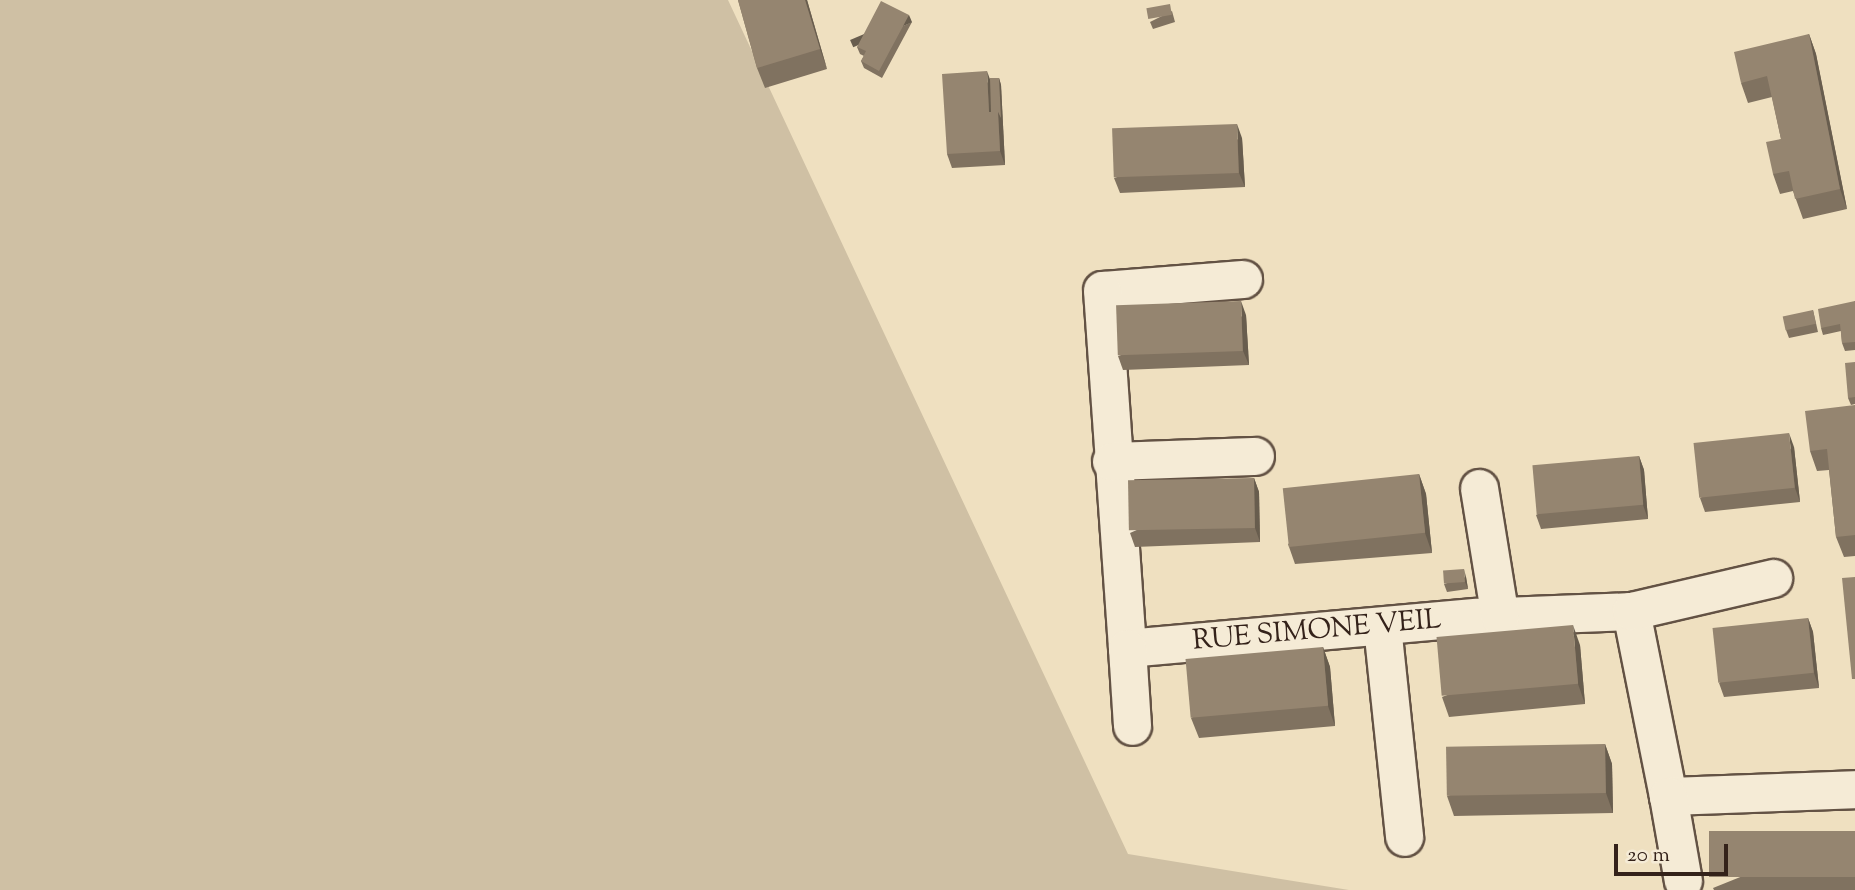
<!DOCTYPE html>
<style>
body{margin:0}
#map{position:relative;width:1855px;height:890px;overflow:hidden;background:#efe0c0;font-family:"Sorts Mill Goudy",serif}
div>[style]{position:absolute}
.green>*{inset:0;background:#cfc0a4}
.roads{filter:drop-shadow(2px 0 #635244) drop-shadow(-2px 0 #635244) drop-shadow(0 2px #635244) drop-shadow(0 -2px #635244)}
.minor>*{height:37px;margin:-18.5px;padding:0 18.5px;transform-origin:18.5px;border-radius:18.5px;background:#f5ebd6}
.wall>*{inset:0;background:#807260}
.shaded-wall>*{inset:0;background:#685d4e;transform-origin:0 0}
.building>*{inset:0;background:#958570;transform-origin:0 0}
span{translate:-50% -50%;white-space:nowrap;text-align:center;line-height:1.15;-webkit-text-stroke:5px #f5ebd6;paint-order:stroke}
.street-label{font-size:28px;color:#34221a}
.scale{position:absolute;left:1614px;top:844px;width:114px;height:32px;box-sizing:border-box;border:4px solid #34221a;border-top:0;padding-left:9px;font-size:21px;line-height:24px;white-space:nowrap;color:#34221a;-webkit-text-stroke:5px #f5ebd6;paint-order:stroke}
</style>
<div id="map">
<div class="green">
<i style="clip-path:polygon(0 0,728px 0,1128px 854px,1349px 890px,0 890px)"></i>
</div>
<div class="roads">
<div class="minor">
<i style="left:1243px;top:279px;width:141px;rotate:175.5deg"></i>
<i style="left:1102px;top:290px;width:359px;rotate:86deg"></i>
<i style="left:1127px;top:648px;width:351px;rotate:-5.1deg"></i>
<i style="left:1477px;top:617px;width:154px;rotate:-2.2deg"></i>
<i style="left:1631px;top:611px;width:189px;rotate:78.7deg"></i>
<i style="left:1668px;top:796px;width:187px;rotate:-2.1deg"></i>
<i style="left:1111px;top:461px;width:144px;rotate:-2deg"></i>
<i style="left:1479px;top:488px;width:131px;rotate:80.8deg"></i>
<i style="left:1631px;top:611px;width:146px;rotate:-13.1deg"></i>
<i style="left:1382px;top:626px;width:212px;rotate:84deg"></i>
<i style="left:1127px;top:648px;width:78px;rotate:86.3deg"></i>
<i style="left:1668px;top:796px;width:86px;rotate:80deg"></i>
</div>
</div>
<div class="wall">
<i style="clip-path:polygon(738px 0,807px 0,827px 69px,765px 88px,757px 68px)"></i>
<i style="clip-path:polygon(1172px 11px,1175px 22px,1153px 29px,1150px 22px)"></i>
<i style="clip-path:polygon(912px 22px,882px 78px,864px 68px,861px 61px,864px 56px,860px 54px,857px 47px)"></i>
<i style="clip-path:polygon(1809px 34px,1816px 54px,1847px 209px,1803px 219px,1793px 191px,1780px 194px,1773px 174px,1781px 139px,1772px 97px,1748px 103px,1741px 83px)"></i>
<i style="clip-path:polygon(990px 78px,999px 78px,1001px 85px,1005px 165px,952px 168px,947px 154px)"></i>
<i style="clip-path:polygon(1242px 138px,1245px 187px,1120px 193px,1114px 178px)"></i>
<i style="clip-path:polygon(1855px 301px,1855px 350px,1845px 351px,1842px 343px,1841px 331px,1823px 335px,1821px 328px)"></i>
<i style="clip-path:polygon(1813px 310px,1818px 332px,1789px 338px,1786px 330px)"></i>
<i style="clip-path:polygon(1246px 315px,1249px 365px,1123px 370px,1118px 356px)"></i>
<i style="clip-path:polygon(1855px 362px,1855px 404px,1851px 405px,1848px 398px)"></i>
<i style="clip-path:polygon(1855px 405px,1855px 556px,1844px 557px,1836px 537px,1829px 470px,1817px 471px,1810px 451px)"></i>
<i style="clip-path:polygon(1794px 447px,1800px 502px,1705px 512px,1700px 498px)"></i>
<i style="clip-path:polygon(1639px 456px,1644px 470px,1648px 519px,1541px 529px,1536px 515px)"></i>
<i style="clip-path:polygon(1419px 474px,1426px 494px,1432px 553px,1295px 564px,1288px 544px)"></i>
<i style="clip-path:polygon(1254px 478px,1259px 492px,1260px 542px,1135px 547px,1130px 533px)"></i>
<i style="clip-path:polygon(1466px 577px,1468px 589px,1447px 592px,1444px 584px)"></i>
<i style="clip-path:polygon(1808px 618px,1813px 632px,1819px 688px,1724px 697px,1719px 683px)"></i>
<i style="clip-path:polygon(1580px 645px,1585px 704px,1449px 717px,1442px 697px)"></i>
<i style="clip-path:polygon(1323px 647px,1330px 667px,1335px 726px,1199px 738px,1191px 718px)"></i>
<i style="clip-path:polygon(1605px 744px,1612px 764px,1613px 813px,1454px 816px,1447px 796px)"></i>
<i style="clip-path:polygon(1855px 831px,1855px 890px,1714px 890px,1713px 888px)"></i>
</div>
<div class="shaded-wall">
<i style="clip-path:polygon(805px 0,807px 0,827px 69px,820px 49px)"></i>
<i style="left:909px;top:15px;width:8px;height:64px;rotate:67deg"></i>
<i style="clip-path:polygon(1809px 34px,1816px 54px,1847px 209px,1840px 189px)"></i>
<i style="clip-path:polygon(987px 71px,992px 85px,994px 119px,989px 112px)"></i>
<i style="clip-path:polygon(999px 78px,1001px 85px,1005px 165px,1000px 151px,998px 112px)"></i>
<i style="clip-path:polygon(1237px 124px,1242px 138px,1245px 187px,1239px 173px)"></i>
<i style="clip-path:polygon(1241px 301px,1246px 315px,1249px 365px,1243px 351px)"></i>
<i style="clip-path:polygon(1789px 433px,1794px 447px,1800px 502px,1795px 488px)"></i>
<i style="clip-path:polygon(1639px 456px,1644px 470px,1648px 519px,1643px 505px)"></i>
<i style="clip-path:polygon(1419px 474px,1426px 494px,1432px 553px,1425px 533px)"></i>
<i style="clip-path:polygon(1254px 478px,1259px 492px,1260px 542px,1255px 528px)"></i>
<i style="clip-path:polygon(1464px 569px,1466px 577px,1468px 589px,1465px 582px)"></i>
<i style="clip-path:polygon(1808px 618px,1813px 632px,1819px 688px,1814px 673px)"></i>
<i style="clip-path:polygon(1573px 625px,1580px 645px,1585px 704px,1578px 684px)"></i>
<i style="clip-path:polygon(1323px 647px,1330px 667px,1335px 726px,1328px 706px)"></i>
<i style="clip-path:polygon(1605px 744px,1612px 764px,1613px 813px,1606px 793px)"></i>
</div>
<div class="building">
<i style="clip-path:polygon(738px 0,805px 0,820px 49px,757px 68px)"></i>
<i style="clip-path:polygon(881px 1px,909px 15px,879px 71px,861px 61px,866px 51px,857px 47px)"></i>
<i style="left:1170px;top:4px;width:11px;height:24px;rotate:80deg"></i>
<i style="clip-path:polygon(1809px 34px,1840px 189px,1795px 199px,1789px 171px,1773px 174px,1766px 142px,1781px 139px,1767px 76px,1741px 83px,1734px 52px)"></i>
<i style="clip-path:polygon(987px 71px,989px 112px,998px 112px,1000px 151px,947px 154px,942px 74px)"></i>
<i style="clip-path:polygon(990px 78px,999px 78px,1001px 118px,998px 112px,991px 112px)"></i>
<i style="left:1237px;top:124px;width:49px;height:125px;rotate:88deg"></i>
<i style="left:1241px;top:301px;width:50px;height:125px;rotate:88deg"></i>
<i style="clip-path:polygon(1855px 301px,1855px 342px,1842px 343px,1840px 324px,1821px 328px,1818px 309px)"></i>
<i style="left:1813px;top:310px;width:14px;height:31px;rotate:78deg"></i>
<i style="clip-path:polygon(1855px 362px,1855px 397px,1848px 398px,1845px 363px)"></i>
<i style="clip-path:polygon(1855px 405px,1855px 535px,1836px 537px,1827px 449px,1810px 451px,1805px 411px)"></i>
<i style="left:1789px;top:433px;width:55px;height:96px;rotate:84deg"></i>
<i style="left:1639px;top:456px;width:49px;height:107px;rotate:85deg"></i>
<i style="left:1419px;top:474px;width:59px;height:137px;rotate:84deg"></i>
<i style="left:1254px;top:478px;width:50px;height:126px;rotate:89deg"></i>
<i style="left:1464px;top:569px;width:13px;height:21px;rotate:86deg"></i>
<i style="clip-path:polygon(1855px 577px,1855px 679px,1852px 679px,1842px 578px)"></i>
<i style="left:1808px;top:618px;width:55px;height:96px;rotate:84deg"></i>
<i style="left:1573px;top:625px;width:59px;height:137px;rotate:85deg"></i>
<i style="left:1323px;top:647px;width:59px;height:138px;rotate:85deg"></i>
<i style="left:1605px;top:744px;width:49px;height:159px;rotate:89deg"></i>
<i style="left:1855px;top:831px;width:46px;height:146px;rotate:90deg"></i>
</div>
<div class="street-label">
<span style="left:1317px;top:631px;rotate:-5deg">RUE SIMONE VEIL</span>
</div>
<div class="scale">20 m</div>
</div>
